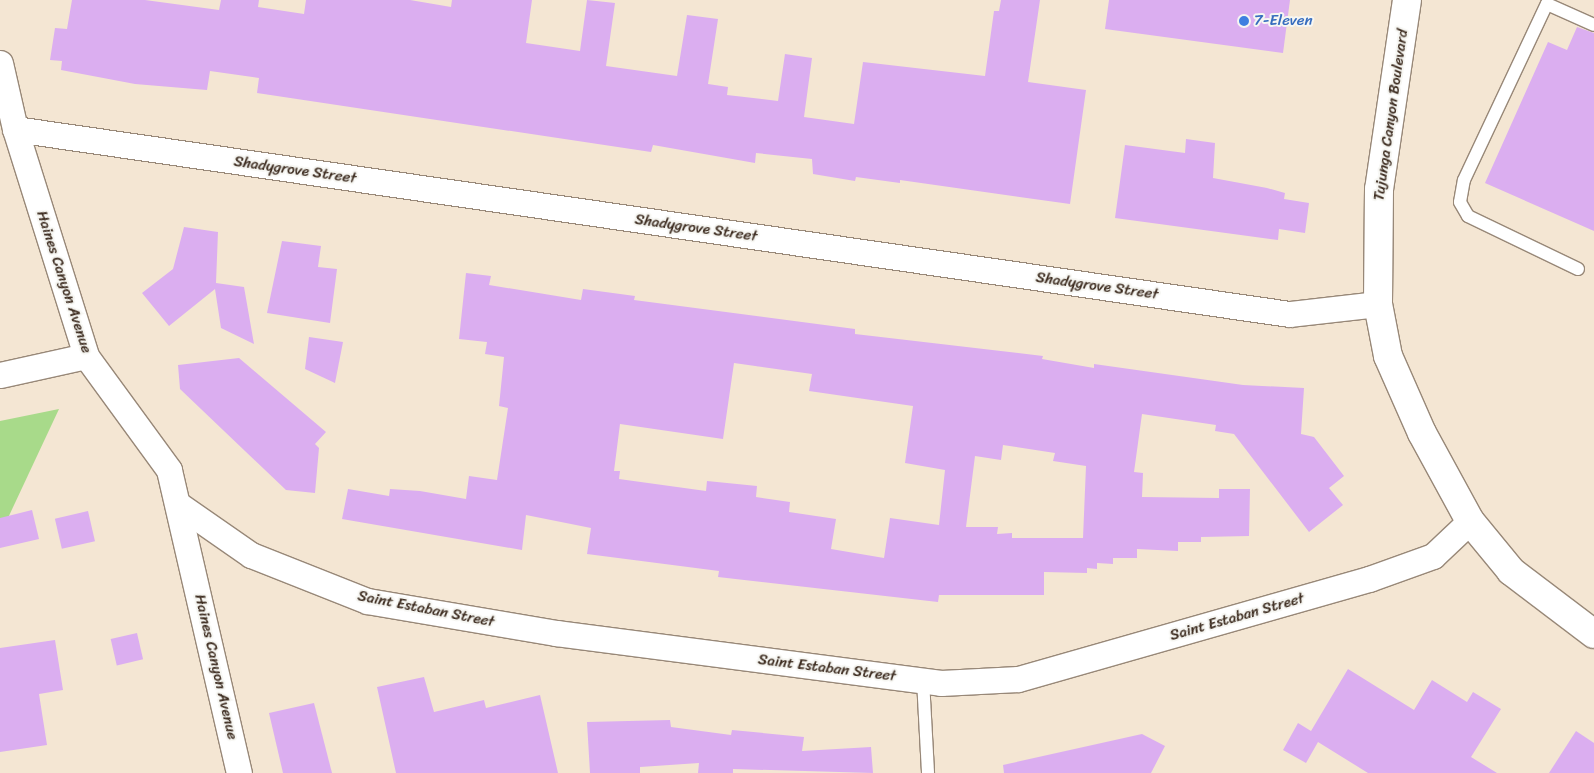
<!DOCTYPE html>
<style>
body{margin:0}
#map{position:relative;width:1594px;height:773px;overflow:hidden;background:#f4e6d3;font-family:Sriracha,sans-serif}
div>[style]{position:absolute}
.green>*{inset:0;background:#a8da8a}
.building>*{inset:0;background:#dbaef0;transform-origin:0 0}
.roads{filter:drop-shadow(1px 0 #988878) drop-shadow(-1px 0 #988878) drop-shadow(0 1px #988878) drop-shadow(0 -1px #988878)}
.lane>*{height:12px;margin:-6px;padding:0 6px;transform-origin:6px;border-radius:6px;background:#fff}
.street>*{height:25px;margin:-12.5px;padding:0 12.5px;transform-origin:12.5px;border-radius:12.5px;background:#fff}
.primary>*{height:28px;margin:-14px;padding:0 14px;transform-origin:14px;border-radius:14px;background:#fff}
.dots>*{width:14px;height:14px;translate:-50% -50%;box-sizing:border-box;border:2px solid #f6f6f2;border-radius:50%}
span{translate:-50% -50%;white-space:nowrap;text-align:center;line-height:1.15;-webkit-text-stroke:4px #f6f6f2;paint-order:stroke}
.shop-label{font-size:15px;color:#366cbe}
.left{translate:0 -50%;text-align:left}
.street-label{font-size:15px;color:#3b2a1e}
</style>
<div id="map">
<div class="green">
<i style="clip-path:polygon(59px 409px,0 535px,0 421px)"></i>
</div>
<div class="building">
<i style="clip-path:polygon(72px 0,145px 0,219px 10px,221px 0,259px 0,258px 7px,304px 14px,306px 0,410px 0,451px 7px,452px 0,532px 0,526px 43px,580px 51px,587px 0,615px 3px,606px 66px,677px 76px,687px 15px,718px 19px,708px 84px,728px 87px,727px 95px,778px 101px,785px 54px,812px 58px,804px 117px,854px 124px,863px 62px,985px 76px,994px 11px,999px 11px,1001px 0,1040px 0,1028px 82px,1086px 90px,1070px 204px,900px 180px,900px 183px,856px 177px,855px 181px,813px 174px,812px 159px,756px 153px,755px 163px,653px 145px,651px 152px,257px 93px,259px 78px,210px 71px,207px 90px,135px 84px,61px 70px,62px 61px,50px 60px,55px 28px,67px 29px)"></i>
<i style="clip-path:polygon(1109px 0,1290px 0,1283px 53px,1105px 29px)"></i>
<i style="clip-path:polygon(1577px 27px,1594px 33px,1594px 231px,1485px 183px,1548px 42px,1567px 50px)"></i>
<i style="clip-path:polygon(1186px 139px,1215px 143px,1213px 178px,1267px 188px,1285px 193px,1284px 199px,1309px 203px,1305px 233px,1279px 229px,1278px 240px,1115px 218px,1125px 145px,1185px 153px)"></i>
<i style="clip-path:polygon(184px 227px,218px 232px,216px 283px,244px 287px,254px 344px,221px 328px,215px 289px,169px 326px,142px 293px,173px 269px)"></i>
<i style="clip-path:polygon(282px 241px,321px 246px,318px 267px,337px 269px,330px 323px,267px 313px)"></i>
<i style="clip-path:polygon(evenodd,466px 273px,491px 276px,489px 285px,581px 300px,583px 289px,635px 296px,634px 300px,855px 329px,855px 334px,1043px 356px,1042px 359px,1094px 368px,1094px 364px,1243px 385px,1304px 388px,1301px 434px,1314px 437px,1344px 476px,1329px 488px,1343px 505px,1309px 532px,1234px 434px,1215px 431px,1216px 425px,1142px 414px,1134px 472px,1143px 473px,1142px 497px,1219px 498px,1219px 489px,1250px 489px,1249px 536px,1201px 537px,1201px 542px,1178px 542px,1178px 551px,1137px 549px,1137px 558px,1113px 558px,1113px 564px,1097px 563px,1097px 569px,1087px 568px,1087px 573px,1044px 572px,1044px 595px,939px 595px,938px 602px,718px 577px,719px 571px,587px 554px,591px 528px,526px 515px,522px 550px,342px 519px,348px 489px,389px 496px,390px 489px,420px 491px,466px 499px,469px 476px,497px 480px,508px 408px,499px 406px,504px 357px,485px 354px,487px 342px,459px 339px,466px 273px,734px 363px,812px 374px,809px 391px,913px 406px,905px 463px,945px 470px,939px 525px,890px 518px,884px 558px,831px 549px,836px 519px,789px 512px,790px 502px,756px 497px,757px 486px,707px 481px,706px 491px,619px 479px,620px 471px,614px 471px,620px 424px,723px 439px,734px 363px,466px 273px,1003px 445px,1055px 453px,1053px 461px,1086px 466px,1083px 538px,1012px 538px,1012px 533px,997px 534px,998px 527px,966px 527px,975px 456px,1001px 460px,1003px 445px)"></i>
<i style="clip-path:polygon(309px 337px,343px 342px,335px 383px,305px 369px)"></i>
<i style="clip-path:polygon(239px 358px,326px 432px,315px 444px,319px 448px,315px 493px,286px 490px,180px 389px,178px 365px)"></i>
<i style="clip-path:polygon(32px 510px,39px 539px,0 548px,0 518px)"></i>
<i style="left:88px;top:511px;width:31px;height:34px;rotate:77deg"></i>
<i style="left:137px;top:633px;width:27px;height:27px;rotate:77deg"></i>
<i style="clip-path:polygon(55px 640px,63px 690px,39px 694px,47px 745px,0 752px,0 648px)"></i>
<i style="clip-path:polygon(1348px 669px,1414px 710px,1432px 680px,1467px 702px,1473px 692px,1501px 709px,1471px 757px,1497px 773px,1368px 773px,1318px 742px,1306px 763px,1283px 750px,1298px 723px,1311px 731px)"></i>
<i style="clip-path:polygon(424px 677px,434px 712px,484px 700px,486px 708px,540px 695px,558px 773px,396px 773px,377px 687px)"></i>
<i style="clip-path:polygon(314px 703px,332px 773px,283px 773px,269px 713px)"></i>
<i style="clip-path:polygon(670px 720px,671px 727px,731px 735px,732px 730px,804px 737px,802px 751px,871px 747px,873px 773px,733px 769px,733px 773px,698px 773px,699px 763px,640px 767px,640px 773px,590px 773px,587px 722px)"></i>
<i style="clip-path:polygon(1576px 731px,1594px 743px,1594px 773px,1549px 773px)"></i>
<i style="clip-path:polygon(1142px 734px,1165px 746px,1151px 773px,1004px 773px,1003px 765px)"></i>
</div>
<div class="roads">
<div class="lane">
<i style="left:1578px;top:269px;width:122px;rotate:-154.3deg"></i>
<i style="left:1468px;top:216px;width:16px;rotate:-120deg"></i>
<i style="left:1460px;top:202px;width:22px;rotate:-80deg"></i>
<i style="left:1464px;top:180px;width:195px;rotate:-64.8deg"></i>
<i style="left:1547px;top:4px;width:51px;rotate:24.1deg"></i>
<i style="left:923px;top:680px;width:93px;rotate:86.9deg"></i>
</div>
<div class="street">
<i style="left:0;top:63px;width:68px;rotate:77.2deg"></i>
<i style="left:15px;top:129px;width:238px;rotate:72.6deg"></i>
<i style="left:86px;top:356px;width:141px;rotate:53.9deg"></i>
<i style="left:169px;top:470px;width:311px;rotate:77deg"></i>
<i style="left:15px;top:129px;width:1288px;rotate:8.26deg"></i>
<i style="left:1290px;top:314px;width:89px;rotate:-6.5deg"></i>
<i style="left:0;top:375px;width:88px;rotate:-12.5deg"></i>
<i style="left:179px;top:505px;width:88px;rotate:34.8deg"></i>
<i style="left:251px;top:555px;width:125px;rotate:21.6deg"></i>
<i style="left:367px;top:601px;width:192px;rotate:9.6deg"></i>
<i style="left:556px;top:633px;width:388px;rotate:7.4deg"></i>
<i style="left:941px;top:683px;width:77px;rotate:-3deg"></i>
<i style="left:1018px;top:679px;width:365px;rotate:-15.9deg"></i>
<i style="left:1369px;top:579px;width:68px;rotate:-19.8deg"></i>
<i style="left:1433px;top:556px;width:51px;rotate:-43.4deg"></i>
</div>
<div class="primary">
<i style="left:1407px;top:0;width:191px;rotate:98.4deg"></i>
<i style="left:1379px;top:189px;width:115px;rotate:90.5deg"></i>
<i style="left:1378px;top:304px;width:53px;rotate:79.1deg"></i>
<i style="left:1388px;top:356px;width:84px;rotate:66.2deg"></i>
<i style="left:1422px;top:433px;width:100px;rotate:61.4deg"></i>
<i style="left:1470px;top:521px;width:65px;rotate:50.6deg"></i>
<i style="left:1511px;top:571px;width:104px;rotate:37.2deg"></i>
</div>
</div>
<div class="dots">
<i style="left:1244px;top:21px;background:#3f7fe0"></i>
</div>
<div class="shop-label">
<span class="left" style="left:1254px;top:21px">7-Eleven</span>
</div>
<div class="street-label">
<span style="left:1391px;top:115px;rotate:-82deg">Tujunga Canyon Boulevard</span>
<span style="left:295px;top:170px;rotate:8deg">Shadygrove Street</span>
<span style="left:696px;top:228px;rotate:8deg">Shadygrove Street</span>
<span style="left:64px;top:282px;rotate:72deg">Haines Canyon Avenue</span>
<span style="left:1097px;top:286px;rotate:8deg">Shadygrove Street</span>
<span style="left:426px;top:609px;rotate:11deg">Saint Estaban Street</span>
<span style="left:1237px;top:617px;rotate:-16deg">Saint Estaban Street</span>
<span style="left:216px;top:667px;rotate:77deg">Haines Canyon Avenue</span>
<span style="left:827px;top:668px;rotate:7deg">Saint Estaban Street</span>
</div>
</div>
